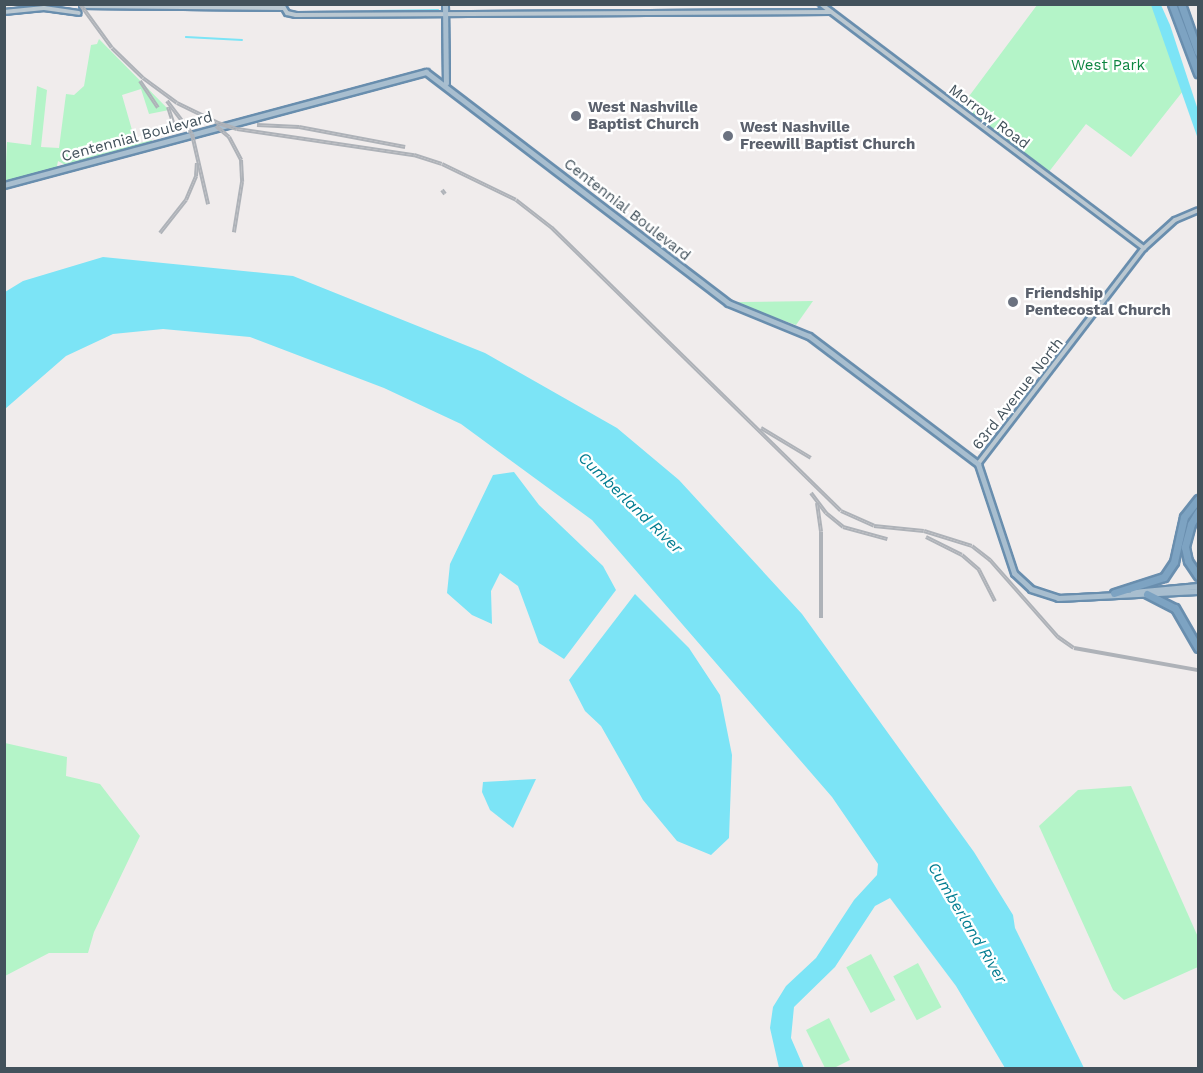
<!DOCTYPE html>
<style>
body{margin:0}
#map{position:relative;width:1203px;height:1073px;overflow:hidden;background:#f0ecec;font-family:"Work Sans",sans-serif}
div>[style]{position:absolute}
.green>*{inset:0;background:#b4f4c8;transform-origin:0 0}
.water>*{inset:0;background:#7ce4f6}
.stream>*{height:1.5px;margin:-0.75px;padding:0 0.75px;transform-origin:0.75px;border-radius:0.75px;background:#7ce4f6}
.roads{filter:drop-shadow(2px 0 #698eae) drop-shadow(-2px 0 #698eae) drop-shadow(0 2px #698eae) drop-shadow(0 -2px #698eae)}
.minor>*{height:4px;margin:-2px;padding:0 2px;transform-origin:2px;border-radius:2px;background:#bbc8d1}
.major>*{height:5px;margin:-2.5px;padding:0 2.5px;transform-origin:2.5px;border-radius:2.5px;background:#a8becf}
.highway>*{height:7px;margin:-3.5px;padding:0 3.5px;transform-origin:3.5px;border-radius:3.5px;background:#7da3c2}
.rail>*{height:4px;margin-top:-2px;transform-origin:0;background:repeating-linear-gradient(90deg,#fff 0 4.5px,#aeb2b8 0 9px);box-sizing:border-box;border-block:2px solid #aeb2b8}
.dots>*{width:16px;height:16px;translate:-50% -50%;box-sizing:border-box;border:3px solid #fff;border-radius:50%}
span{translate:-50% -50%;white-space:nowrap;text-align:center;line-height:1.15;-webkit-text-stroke:4.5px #fff;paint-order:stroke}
.park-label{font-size:15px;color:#0c8540}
.worship-label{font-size:15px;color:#5b616d;font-weight:700}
.left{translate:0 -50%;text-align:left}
.street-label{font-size:15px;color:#43525c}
.water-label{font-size:16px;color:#037d91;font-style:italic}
.frame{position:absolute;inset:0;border:6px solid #43525c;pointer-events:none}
</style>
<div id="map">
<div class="green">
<i style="clip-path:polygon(1037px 5px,1154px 5px,1183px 91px,1131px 157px,1086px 124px,1048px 173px,961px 107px)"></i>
<i style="clip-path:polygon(99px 39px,169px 110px,149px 114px,141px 89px,122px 95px,136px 144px,152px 140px,153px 145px,69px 167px,58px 161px,56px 171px,5px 184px,7px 142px,31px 145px,37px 86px,47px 90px,41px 147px,59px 148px,66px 94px,74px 95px,84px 86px,91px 45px,97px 44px)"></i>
<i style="clip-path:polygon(813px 301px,796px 325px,736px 304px,738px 302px)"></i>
<i style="clip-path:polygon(5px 743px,67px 757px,66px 776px,100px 784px,140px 836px,94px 932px,88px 953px,49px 953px,5px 976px)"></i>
<i style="clip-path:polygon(1131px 786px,1198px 937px,1198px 967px,1124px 1000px,1113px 990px,1039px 826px,1078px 790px)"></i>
<i style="left:871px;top:954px;width:52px;height:28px;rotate:62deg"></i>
<i style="left:918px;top:963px;width:50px;height:28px;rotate:62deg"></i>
<i style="clip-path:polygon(829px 1018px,850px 1060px,834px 1068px,825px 1068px,806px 1030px)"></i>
</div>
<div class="water">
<i style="clip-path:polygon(1151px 5px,1161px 5px,1170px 25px,1198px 110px,1198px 139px)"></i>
<i style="clip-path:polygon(103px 257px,293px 276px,485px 353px,617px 428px,679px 480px,802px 614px,974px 852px,1013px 915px,1015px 928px,1084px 1068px,1005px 1068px,956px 986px,890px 898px,875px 906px,835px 967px,794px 1007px,791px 1038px,804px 1068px,779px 1068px,770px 1028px,773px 1007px,786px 986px,816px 958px,854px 900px,877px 875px,878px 864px,832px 797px,592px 520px,461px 424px,384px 388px,250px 337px,163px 329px,113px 334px,66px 356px,5px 409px,5px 292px,23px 281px)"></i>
<i style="clip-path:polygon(514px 472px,539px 505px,603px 566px,616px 590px,564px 659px,539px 643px,518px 586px,500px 573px,491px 591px,492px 624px,472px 615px,447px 593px,450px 564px,493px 475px)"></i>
<i style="clip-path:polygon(635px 594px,689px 648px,720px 695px,732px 755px,729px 838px,711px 855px,677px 841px,643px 800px,601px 726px,585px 711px,569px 680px)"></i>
<i style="clip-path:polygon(536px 779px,513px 828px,490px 810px,482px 792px,483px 782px)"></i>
</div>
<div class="stream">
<i style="left:374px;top:11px;width:64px;rotate:-0.9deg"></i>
<i style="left:186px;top:37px;width:56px;rotate:3.1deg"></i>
</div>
<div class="roads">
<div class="minor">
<i style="left:821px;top:4px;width:405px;rotate:37.1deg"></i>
<i style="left:82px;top:6px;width:202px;rotate:0.6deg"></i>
<i style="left:284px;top:8px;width:6px;rotate:59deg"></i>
<i style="left:287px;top:13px;width:9px;rotate:13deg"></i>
<i style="left:296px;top:15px;width:535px;rotate:-0.32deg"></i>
<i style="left:4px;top:12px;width:40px;rotate:-5.7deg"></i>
<i style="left:44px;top:8px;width:35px;rotate:8deg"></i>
<i style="left:978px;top:464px;width:272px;rotate:-52.5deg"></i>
<i style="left:1144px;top:248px;width:42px;rotate:-42.1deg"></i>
<i style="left:1175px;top:220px;width:25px;rotate:-23deg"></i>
</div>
<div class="major">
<i style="left:445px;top:4px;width:79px;rotate:89.3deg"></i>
<i style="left:4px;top:185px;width:437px;rotate:-15deg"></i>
<i style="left:426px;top:72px;width:380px;rotate:37.4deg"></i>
<i style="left:728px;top:303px;width:87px;rotate:22.2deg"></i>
<i style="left:809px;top:336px;width:212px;rotate:37.1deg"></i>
<i style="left:978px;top:464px;width:115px;rotate:71.7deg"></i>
<i style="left:1014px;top:573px;width:23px;rotate:43deg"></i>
<i style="left:1031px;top:589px;width:28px;rotate:18deg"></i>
<i style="left:1058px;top:598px;width:140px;rotate:-2.9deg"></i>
<i style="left:1133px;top:592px;width:65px;rotate:-5.3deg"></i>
</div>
<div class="highway">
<i style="left:1172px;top:4px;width:74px;rotate:69.4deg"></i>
<i style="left:1181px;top:4px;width:51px;rotate:70.5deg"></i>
<i style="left:1198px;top:512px;width:14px;rotate:120deg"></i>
<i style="left:1191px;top:524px;width:24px;rotate:105deg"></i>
<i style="left:1185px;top:547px;width:14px;rotate:78deg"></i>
<i style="left:1188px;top:561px;width:18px;rotate:56deg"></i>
<i style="left:1114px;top:593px;width:52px;rotate:-17.7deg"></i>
<i style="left:1164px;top:577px;width:18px;rotate:-56deg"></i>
<i style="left:1174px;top:562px;width:46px;rotate:-77.5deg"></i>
<i style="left:1184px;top:517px;width:23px;rotate:-52deg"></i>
<i style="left:1147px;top:594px;width:31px;rotate:27deg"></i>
<i style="left:1175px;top:608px;width:46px;rotate:60.1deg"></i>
</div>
</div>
<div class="rail">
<i style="left:80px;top:4px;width:54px;rotate:54deg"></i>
<i style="left:112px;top:48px;width:43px;rotate:44.1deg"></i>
<i style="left:143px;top:78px;width:42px;rotate:36.3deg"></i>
<i style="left:177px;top:103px;width:46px;rotate:26deg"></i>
<i style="left:218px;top:123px;width:20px;rotate:18deg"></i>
<i style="left:237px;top:129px;width:179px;rotate:8.4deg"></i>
<i style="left:414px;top:155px;width:29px;rotate:18deg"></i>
<i style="left:442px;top:164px;width:82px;rotate:25.9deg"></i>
<i style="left:516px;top:200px;width:46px;rotate:37.9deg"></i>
<i style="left:552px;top:228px;width:404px;rotate:44.4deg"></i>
<i style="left:841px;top:511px;width:36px;rotate:24deg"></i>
<i style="left:874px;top:526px;width:50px;rotate:5.7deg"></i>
<i style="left:924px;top:531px;width:50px;rotate:17.4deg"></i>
<i style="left:972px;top:546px;width:23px;rotate:38deg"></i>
<i style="left:990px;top:560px;width:103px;rotate:48.6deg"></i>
<i style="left:1058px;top:637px;width:19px;rotate:35deg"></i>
<i style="left:1074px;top:648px;width:126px;rotate:10.1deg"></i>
<i style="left:140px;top:81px;width:32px;rotate:56deg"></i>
<i style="left:167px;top:101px;width:41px;rotate:52.9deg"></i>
<i style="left:192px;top:134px;width:72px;rotate:77.1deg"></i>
<i style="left:168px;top:107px;width:23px;rotate:72deg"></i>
<i style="left:257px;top:125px;width:42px;rotate:2.7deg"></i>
<i style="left:299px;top:127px;width:108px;rotate:10.7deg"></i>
<i style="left:216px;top:126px;width:17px;rotate:40deg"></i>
<i style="left:229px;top:137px;width:26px;rotate:62deg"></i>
<i style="left:241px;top:160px;width:22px;rotate:87deg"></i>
<i style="left:242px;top:182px;width:51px;rotate:99.1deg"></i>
<i style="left:442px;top:190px;width:5px;rotate:53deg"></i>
<i style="left:160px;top:233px;width:42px;rotate:-51.8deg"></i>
<i style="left:186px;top:200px;width:26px;rotate:-67deg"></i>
<i style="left:196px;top:176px;width:13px;rotate:-86deg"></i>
<i style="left:761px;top:428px;width:58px;rotate:31deg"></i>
<i style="left:811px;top:493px;width:25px;rotate:53deg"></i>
<i style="left:826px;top:513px;width:22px;rotate:39deg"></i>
<i style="left:843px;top:527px;width:46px;rotate:15.3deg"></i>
<i style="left:817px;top:503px;width:29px;rotate:82deg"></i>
<i style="left:821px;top:532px;width:86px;rotate:90deg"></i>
<i style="left:926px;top:537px;width:40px;rotate:26.6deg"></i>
<i style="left:962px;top:555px;width:23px;rotate:41deg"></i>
<i style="left:979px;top:570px;width:35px;rotate:63deg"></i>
</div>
<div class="dots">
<i style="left:576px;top:116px;background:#6b7280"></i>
<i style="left:728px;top:136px;background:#6b7280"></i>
<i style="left:1013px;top:302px;background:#6b7280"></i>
</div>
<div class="park-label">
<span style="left:1108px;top:66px">West Park</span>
</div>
<div class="worship-label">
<span class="left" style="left:588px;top:116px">West Nashville<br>Baptist Church</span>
<span class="left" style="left:740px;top:136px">West Nashville<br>Freewill Baptist Church</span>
<span class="left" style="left:1025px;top:302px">Friendship<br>Pentecostal Church</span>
</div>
<div class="street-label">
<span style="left:989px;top:117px;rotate:37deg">Morrow Road</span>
<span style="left:137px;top:137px;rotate:-15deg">Centennial Boulevard</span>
<span style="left:627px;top:210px;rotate:38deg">Centennial Boulevard</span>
<span style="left:1018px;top:394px;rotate:-52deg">63rd Avenue North</span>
</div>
<div class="water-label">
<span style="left:630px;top:503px;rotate:44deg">Cumberland River</span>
<span style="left:967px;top:923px;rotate:59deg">Cumberland River</span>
</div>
<div class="frame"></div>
</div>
